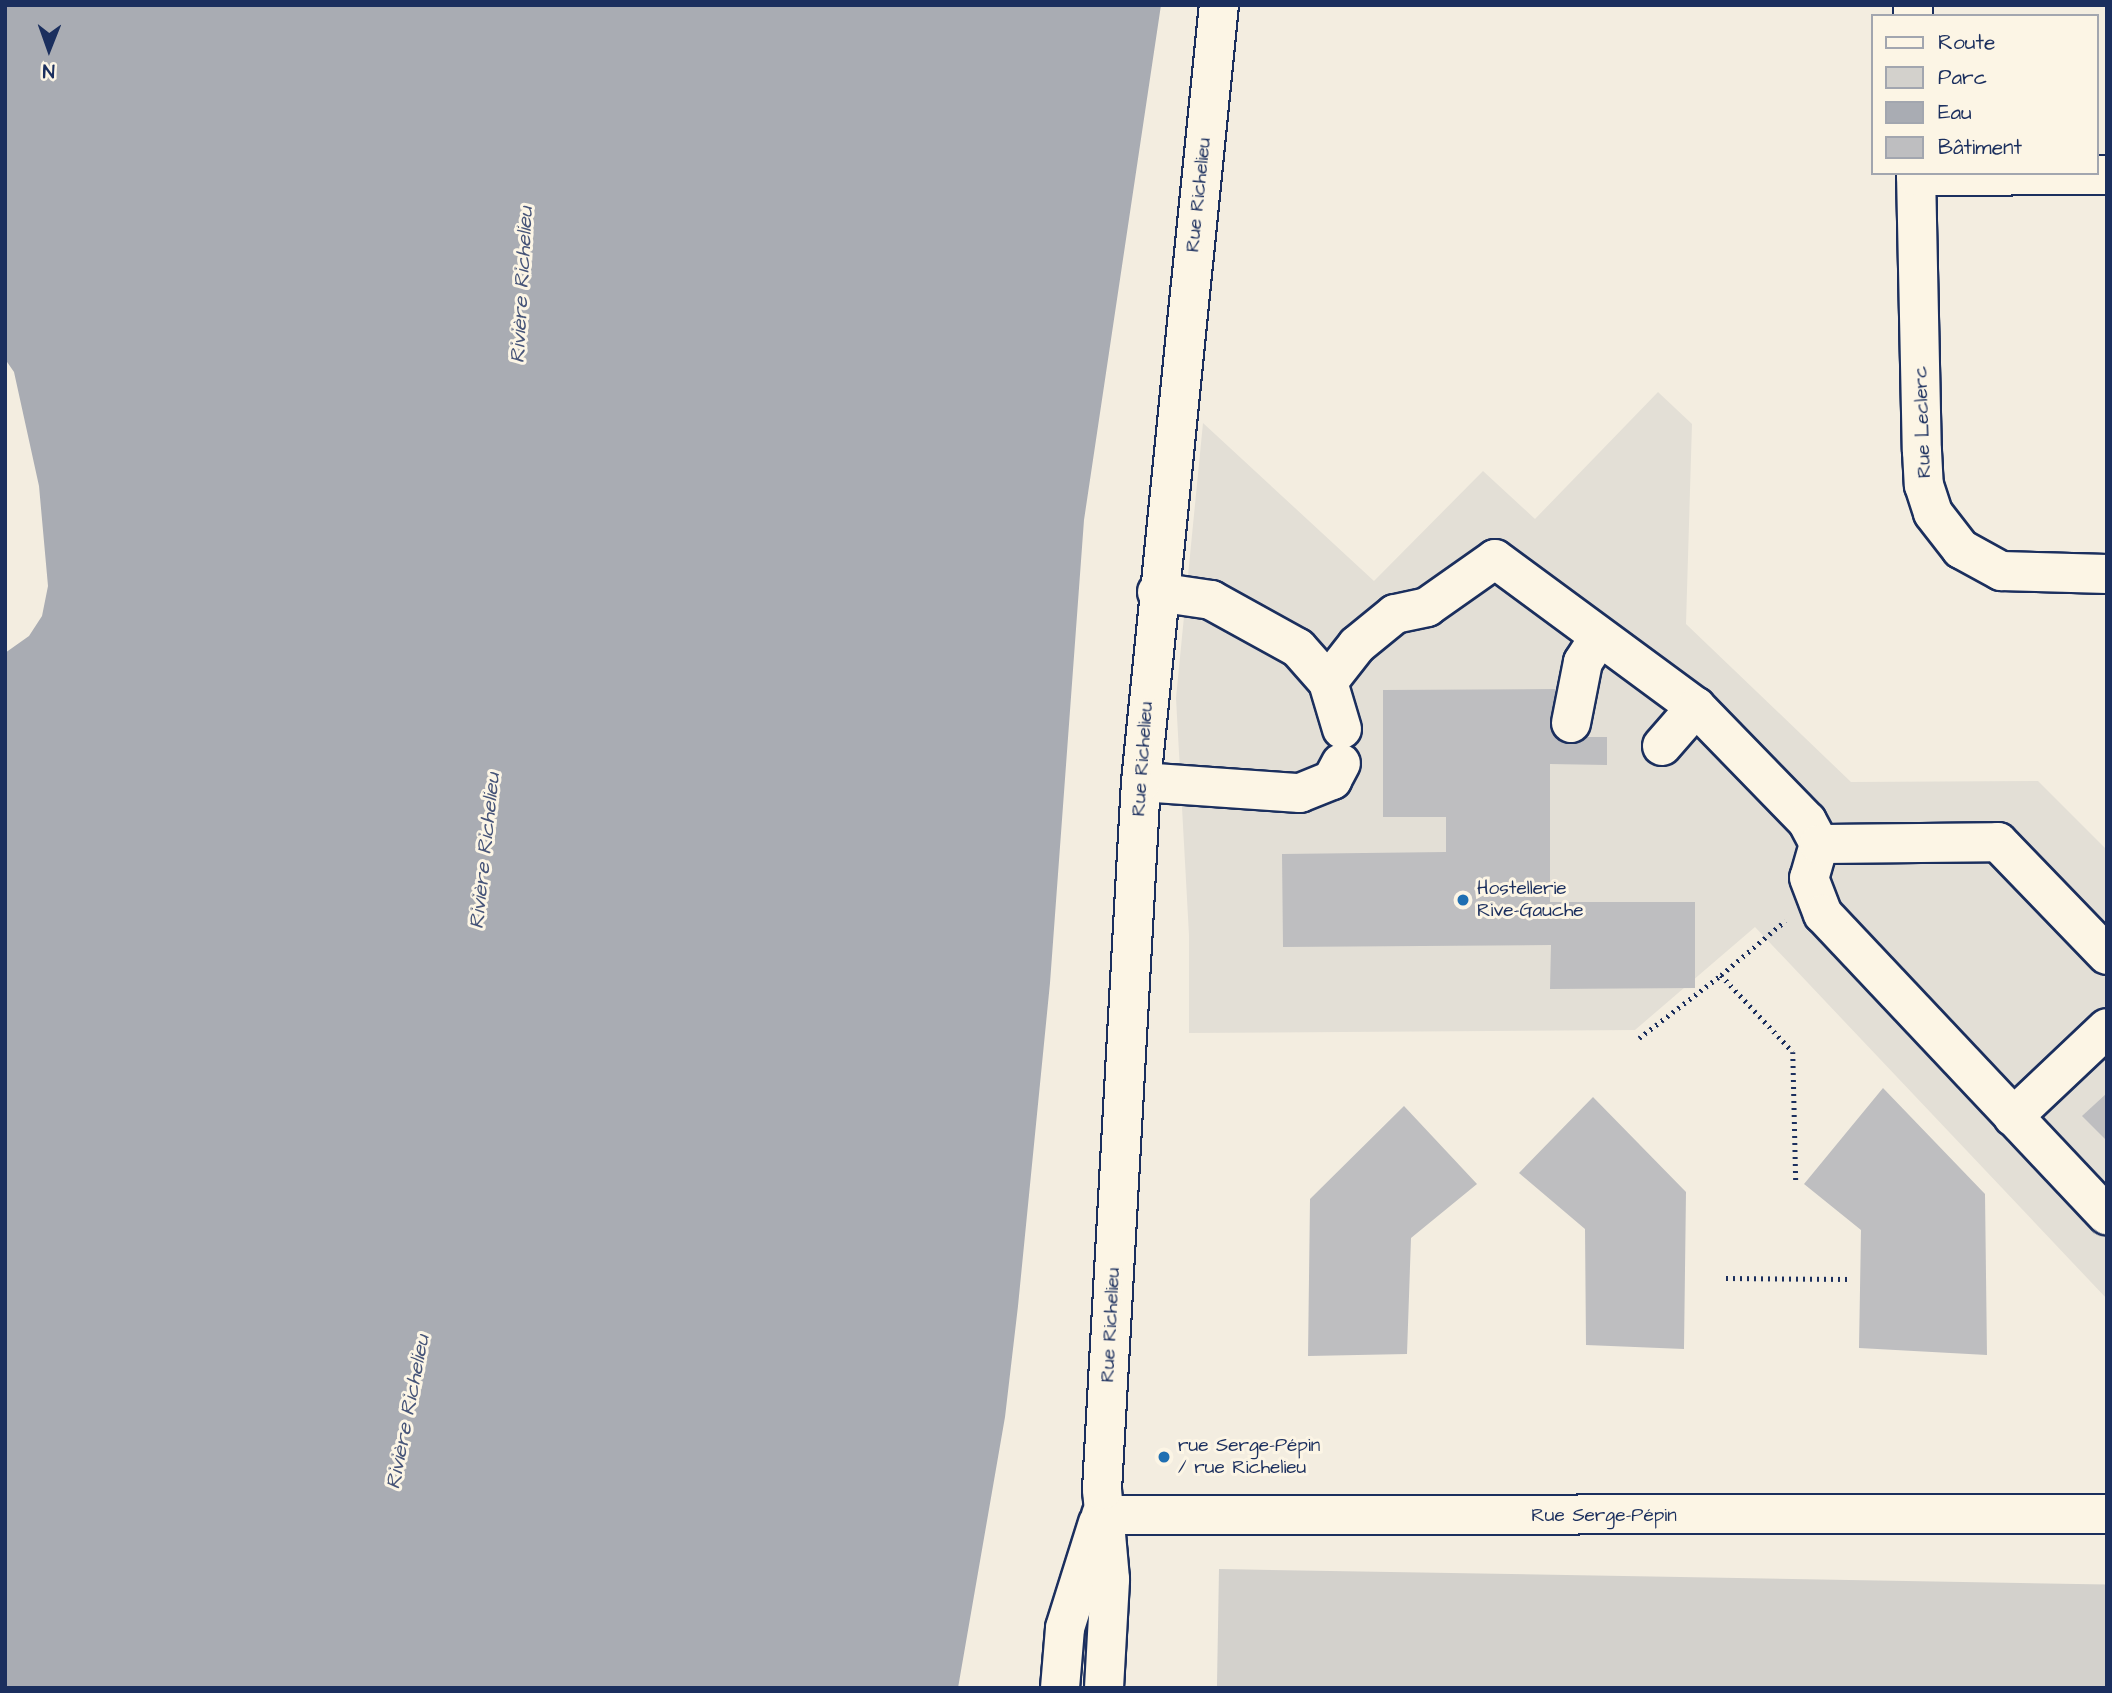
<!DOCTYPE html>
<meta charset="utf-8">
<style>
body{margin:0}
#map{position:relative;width:2112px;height:1693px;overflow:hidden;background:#f3ede0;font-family:"Architects Daughter",sans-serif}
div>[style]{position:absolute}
.built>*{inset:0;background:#e3dfd6}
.green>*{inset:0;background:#d3d1cc;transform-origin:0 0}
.water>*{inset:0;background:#a9acb3}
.building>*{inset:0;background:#bebec0}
.path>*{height:4.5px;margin-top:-2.25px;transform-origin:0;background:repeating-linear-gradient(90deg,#1b2f5e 0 2px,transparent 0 7px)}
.roads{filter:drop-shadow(2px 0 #1b2f5e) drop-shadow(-2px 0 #1b2f5e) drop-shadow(0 2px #1b2f5e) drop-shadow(0 -2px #1b2f5e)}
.minor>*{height:38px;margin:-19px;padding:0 19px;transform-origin:19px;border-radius:19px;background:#fcf5e5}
.major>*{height:38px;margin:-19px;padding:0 19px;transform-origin:19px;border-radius:19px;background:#fcf5e5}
.dots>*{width:19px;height:19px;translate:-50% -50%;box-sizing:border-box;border:4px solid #fcf5e5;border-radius:50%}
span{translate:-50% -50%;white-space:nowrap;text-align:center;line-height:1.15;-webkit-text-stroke:6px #fcf5e5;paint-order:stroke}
.street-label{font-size:19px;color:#1b2f5e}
.poi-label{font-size:19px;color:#1b2f5e}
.left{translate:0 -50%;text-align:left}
.water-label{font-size:21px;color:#465478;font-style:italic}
.frame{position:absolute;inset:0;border:7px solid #1b2f5e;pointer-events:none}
.legend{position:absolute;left:1871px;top:14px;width:228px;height:161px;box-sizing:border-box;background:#fcf5e5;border:2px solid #a2a6af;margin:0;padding:9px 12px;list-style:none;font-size:21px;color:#1b2f5e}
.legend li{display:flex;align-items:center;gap:14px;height:35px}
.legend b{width:35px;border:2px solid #a2a6af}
.north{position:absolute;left:14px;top:14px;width:70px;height:70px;-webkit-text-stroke:5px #fcf5e5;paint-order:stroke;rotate:181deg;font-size:19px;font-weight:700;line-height:28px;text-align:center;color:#1b2f5e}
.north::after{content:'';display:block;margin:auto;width:24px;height:32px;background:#1b2f5e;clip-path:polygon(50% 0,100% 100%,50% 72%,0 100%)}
</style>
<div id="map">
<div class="built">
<i style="clip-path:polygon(1658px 392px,1692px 424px,1686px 624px,1851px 782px,2038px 781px,2107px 850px,2107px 1299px,1755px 927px,1635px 1030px,1189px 1033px,1189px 935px,1176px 698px,1203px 423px,1374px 581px,1483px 471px,1535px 519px)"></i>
</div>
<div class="green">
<i style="left:1219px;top:1569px;width:888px;height:119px;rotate:1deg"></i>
</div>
<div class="water">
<i style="clip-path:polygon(5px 5px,1161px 5px,1084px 520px,1050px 983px,1018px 1306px,1005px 1417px,958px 1688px,5px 1688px,5px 653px,29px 636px,42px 616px,48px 586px,39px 486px,14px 372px,5px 359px)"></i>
</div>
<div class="building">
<i style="clip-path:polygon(1555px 689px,1555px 737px,1607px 737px,1607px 765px,1550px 764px,1550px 902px,1695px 902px,1695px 988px,1550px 989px,1551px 945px,1283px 947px,1282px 854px,1446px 852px,1446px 817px,1383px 817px,1383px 690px)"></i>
<i style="clip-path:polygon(1883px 1088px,1985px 1194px,1987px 1355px,1859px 1348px,1861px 1230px,1804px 1184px)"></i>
<i style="clip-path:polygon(2107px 1093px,2107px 1141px,2082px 1116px)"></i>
<i style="clip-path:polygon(1593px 1097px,1686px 1192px,1684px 1349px,1586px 1345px,1585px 1229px,1519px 1173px)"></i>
<i style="clip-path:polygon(1404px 1106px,1477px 1184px,1411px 1238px,1407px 1354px,1308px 1356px,1310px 1199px)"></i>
</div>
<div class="path">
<i style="left:1721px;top:975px;width:84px;rotate:-40.2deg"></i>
<i style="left:1639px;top:1038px;width:103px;rotate:-37.5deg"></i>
<i style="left:1721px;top:975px;width:105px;rotate:46.9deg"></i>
<i style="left:1793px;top:1052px;width:131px;rotate:88.7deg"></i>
<i style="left:1726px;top:1278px;width:126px;rotate:0.5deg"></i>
</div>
<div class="roads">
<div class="minor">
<i style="left:1913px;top:5px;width:11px;rotate:90deg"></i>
<i style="left:1916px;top:173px;width:278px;rotate:88.8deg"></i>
<i style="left:1922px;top:451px;width:34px;rotate:87deg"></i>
<i style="left:1924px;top:485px;width:29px;rotate:72deg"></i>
<i style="left:1933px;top:513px;width:46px;rotate:52.1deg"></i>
<i style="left:1961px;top:549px;width:46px;rotate:28.8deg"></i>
<i style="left:2001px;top:571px;width:106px;rotate:1.6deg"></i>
<i style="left:1916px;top:176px;width:191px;rotate:-0.3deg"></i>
<i style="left:1157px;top:592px;width:55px;rotate:8.4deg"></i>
<i style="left:1211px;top:600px;width:99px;rotate:28.9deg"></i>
<i style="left:1298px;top:648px;width:45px;rotate:48.6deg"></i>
<i style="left:1328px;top:682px;width:49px;rotate:73.4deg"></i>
<i style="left:1328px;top:682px;width:47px;rotate:-51.9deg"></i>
<i style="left:1357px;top:645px;width:49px;rotate:-39.2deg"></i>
<i style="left:1395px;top:614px;width:33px;rotate:-12deg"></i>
<i style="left:1427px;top:607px;width:83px;rotate:-35.2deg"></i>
<i style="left:1495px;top:559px;width:250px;rotate:36.4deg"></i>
<i style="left:1696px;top:707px;width:159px;rotate:45.8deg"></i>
<i style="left:1807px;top:821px;width:26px;rotate:62deg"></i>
<i style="left:1571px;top:723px;width:62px;rotate:-78.9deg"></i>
<i style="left:1583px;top:662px;width:27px;rotate:-57deg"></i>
<i style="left:1662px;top:746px;width:52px;rotate:-48.9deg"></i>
<i style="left:1141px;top:782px;width:159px;rotate:4deg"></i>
<i style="left:1300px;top:793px;width:35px;rotate:-22deg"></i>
<i style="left:1332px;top:780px;width:19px;rotate:-62deg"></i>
<i style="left:1819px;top:844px;width:35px;rotate:106deg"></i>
<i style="left:1809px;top:878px;width:39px;rotate:69deg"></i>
<i style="left:1823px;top:914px;width:414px;rotate:46.7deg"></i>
<i style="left:1819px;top:844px;width:179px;rotate:-0.6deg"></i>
<i style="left:1998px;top:842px;width:157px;rotate:46deg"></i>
<i style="left:2013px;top:1117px;width:129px;rotate:-43.4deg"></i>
<i style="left:1101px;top:1515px;width:1006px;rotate:-0.06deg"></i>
</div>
<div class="major">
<i style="left:1060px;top:1688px;width:60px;rotate:-85.2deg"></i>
<i style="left:1065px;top:1628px;width:110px;rotate:-72.6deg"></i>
<i style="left:1104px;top:1688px;width:109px;rotate:-86.8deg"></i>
<i style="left:1110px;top:1579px;width:89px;rotate:-95.1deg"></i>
<i style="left:1102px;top:1490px;width:709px;rotate:-86.85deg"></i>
<i style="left:1141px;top:782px;width:781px;rotate:-84.27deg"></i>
</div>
</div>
<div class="dots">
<i style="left:1463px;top:900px;background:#1f6fb2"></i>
<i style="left:1164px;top:1457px;background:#1f6fb2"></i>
</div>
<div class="street-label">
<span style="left:1199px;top:195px;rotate:-84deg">Rue Richelieu</span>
<span style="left:1923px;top:422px;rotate:-92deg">Rue Leclerc</span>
<span style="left:1143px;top:759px;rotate:-86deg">Rue Richelieu</span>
<span style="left:1111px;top:1325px;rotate:-87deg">Rue Richelieu</span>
<span style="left:1604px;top:1516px">Rue Serge-Pépin</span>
</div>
<div class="poi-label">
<span class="left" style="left:1477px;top:900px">Hostellerie<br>Rive-Gauche</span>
<span class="left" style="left:1178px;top:1457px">rue Serge-Pépin<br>/ rue Richelieu</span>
</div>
<div class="water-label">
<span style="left:522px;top:285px;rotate:-87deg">Rivière Richelieu</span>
<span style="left:485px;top:851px;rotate:-84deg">Rivière Richelieu</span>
<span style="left:408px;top:1412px;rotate:-79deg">Rivière Richelieu</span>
</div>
<div class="frame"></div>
<ul class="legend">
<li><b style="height:9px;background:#fcf5e5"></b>Route</li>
<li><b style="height:19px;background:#d3d1cc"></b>Parc</li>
<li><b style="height:19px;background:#a9acb3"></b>Eau</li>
<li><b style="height:19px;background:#bebec0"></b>Bâtiment</li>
</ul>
<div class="north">N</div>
</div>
